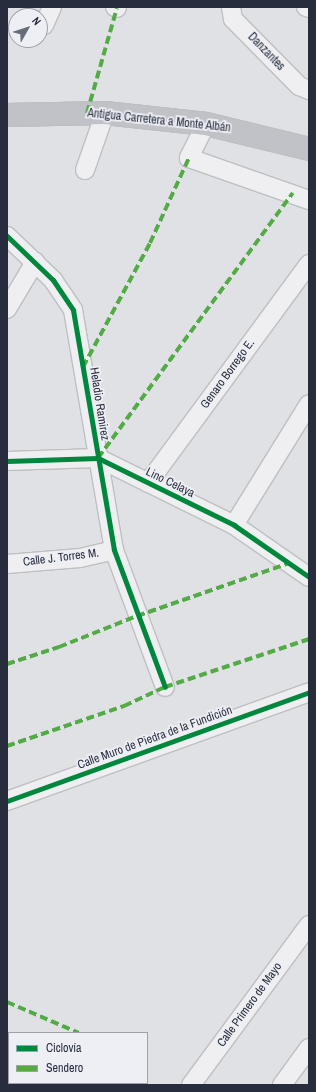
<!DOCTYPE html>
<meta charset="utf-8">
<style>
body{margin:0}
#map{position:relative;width:316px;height:1092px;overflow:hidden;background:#e0e1e5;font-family:"Archivo Narrow",sans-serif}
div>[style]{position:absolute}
.roads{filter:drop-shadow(1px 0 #bebfc3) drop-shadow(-1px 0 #bebfc3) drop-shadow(0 1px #bebfc3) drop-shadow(0 -1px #bebfc3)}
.street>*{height:18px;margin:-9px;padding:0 9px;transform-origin:9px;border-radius:9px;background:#efeff1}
.secondary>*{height:22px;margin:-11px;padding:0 11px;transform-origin:11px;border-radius:11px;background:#c1c2c7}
.quiet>*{height:4px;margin-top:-2px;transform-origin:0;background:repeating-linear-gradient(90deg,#53ab46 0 8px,transparent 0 12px)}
.cycleway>*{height:5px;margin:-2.5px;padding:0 2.5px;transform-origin:2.5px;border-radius:2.5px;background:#00873e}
span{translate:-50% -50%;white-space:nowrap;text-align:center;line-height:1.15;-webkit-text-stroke:3.5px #edeff5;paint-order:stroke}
.street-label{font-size:12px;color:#282d3d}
.frame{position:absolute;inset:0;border:8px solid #282d3d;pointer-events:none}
.legend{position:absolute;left:8px;top:1032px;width:140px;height:52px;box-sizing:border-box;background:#edeff5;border:1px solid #9ea1ab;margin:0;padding:5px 7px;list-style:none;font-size:12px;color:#282d3d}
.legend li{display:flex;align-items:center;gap:8px;height:20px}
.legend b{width:20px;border:1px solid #9ea1ab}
.north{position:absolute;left:8px;top:8px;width:40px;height:40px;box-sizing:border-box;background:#edeff5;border:1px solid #9ea1ab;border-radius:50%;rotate:51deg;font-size:11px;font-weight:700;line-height:16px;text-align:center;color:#282d3d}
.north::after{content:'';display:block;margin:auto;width:14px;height:18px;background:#686c78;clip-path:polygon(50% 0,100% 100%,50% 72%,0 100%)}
</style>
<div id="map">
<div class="roads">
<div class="street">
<i style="left:115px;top:7px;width:2px;rotate:27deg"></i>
<i style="left:231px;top:7px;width:12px;rotate:81deg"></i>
<i style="left:233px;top:19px;width:94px;rotate:45.4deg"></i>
<i style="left:299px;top:86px;width:11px;rotate:22deg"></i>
<i style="left:306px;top:7px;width:3px;rotate:18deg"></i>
<i style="left:44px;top:25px;width:20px;rotate:-66deg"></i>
<i style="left:206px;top:124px;width:38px;rotate:117deg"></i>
<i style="left:189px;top:158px;width:127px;rotate:19.3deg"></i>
<i style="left:85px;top:170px;width:60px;rotate:-70.7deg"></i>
<i style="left:7px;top:236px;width:64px;rotate:43.7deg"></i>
<i style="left:53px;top:280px;width:36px;rotate:56deg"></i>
<i style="left:73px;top:310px;width:243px;rotate:80.3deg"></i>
<i style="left:114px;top:550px;width:146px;rotate:69.6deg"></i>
<i style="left:7px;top:309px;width:55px;rotate:-59.2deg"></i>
<i style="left:7px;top:461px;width:91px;rotate:-1.9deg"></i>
<i style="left:98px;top:458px;width:152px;rotate:26.2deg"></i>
<i style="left:234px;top:525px;width:91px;rotate:34.7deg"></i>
<i style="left:148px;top:483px;width:272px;rotate:-53.7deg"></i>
<i style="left:234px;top:525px;width:142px;rotate:-58.2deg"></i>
<i style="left:7px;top:564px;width:73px;rotate:-4.7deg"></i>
<i style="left:80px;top:558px;width:35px;rotate:-13deg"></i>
<i style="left:7px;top:801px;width:321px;rotate:-19.8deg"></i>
<i style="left:191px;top:1085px;width:199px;rotate:-53.6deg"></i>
<i style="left:282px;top:1085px;width:46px;rotate:-53.9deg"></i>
</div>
<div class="secondary">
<i style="left:7px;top:115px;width:98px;rotate:-1.2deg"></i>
<i style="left:105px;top:113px;width:102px;rotate:6.2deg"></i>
<i style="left:206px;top:124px;width:106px;rotate:13.6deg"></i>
</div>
</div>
<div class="quiet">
<i style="left:87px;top:113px;width:109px;rotate:-74.1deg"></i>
<i style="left:83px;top:367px;width:141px;rotate:-61.6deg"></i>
<i style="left:150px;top:243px;width:94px;rotate:-65.4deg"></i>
<i style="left:98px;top:458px;width:329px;rotate:-53.7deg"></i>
<i style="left:7px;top:664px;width:55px;rotate:-18.1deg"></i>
<i style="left:59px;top:647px;width:84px;rotate:-21.7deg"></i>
<i style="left:137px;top:616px;width:161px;rotate:-19.2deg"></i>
<i style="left:7px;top:746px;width:124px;rotate:-18.9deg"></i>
<i style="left:124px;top:706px;width:45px;rotate:-24.9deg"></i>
<i style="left:165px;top:687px;width:152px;rotate:-18.4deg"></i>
<i style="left:7px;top:1002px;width:78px;rotate:23.3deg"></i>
<i style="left:126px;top:1083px;width:3px;rotate:45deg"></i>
<i style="left:49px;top:1085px;width:3px;rotate:-45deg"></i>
</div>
<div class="cycleway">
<i style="left:7px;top:236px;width:64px;rotate:43.7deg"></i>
<i style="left:53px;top:280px;width:36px;rotate:56deg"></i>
<i style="left:73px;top:310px;width:243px;rotate:80.3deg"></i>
<i style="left:114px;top:550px;width:146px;rotate:69.6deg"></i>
<i style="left:7px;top:461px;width:91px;rotate:-1.9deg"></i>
<i style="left:98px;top:458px;width:152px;rotate:26.2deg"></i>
<i style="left:234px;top:525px;width:91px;rotate:34.7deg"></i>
<i style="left:7px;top:801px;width:321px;rotate:-19.8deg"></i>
</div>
<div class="street-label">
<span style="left:266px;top:52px;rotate:46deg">Danzantes</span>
<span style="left:159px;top:121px;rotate:6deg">Antigua Carretera a Monte Albán</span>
<span style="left:228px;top:374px;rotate:-54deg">Genaro Borrego E.</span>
<span style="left:99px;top:404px;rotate:81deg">Heladio Ramirez</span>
<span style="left:170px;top:483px;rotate:26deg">Lino Celaya</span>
<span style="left:61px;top:558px;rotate:-7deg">Calle J. Torres M.</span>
<span style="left:155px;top:738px;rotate:-20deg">Calle Muro de Piedra de la Fundición</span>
<span style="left:250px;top:1005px;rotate:-54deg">Calle Primero de Mayo</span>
</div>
<div class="frame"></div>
<ul class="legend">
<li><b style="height:5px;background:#00873e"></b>Ciclovía</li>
<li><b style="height:5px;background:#53ab46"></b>Sendero</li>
</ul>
<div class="north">N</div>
</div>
